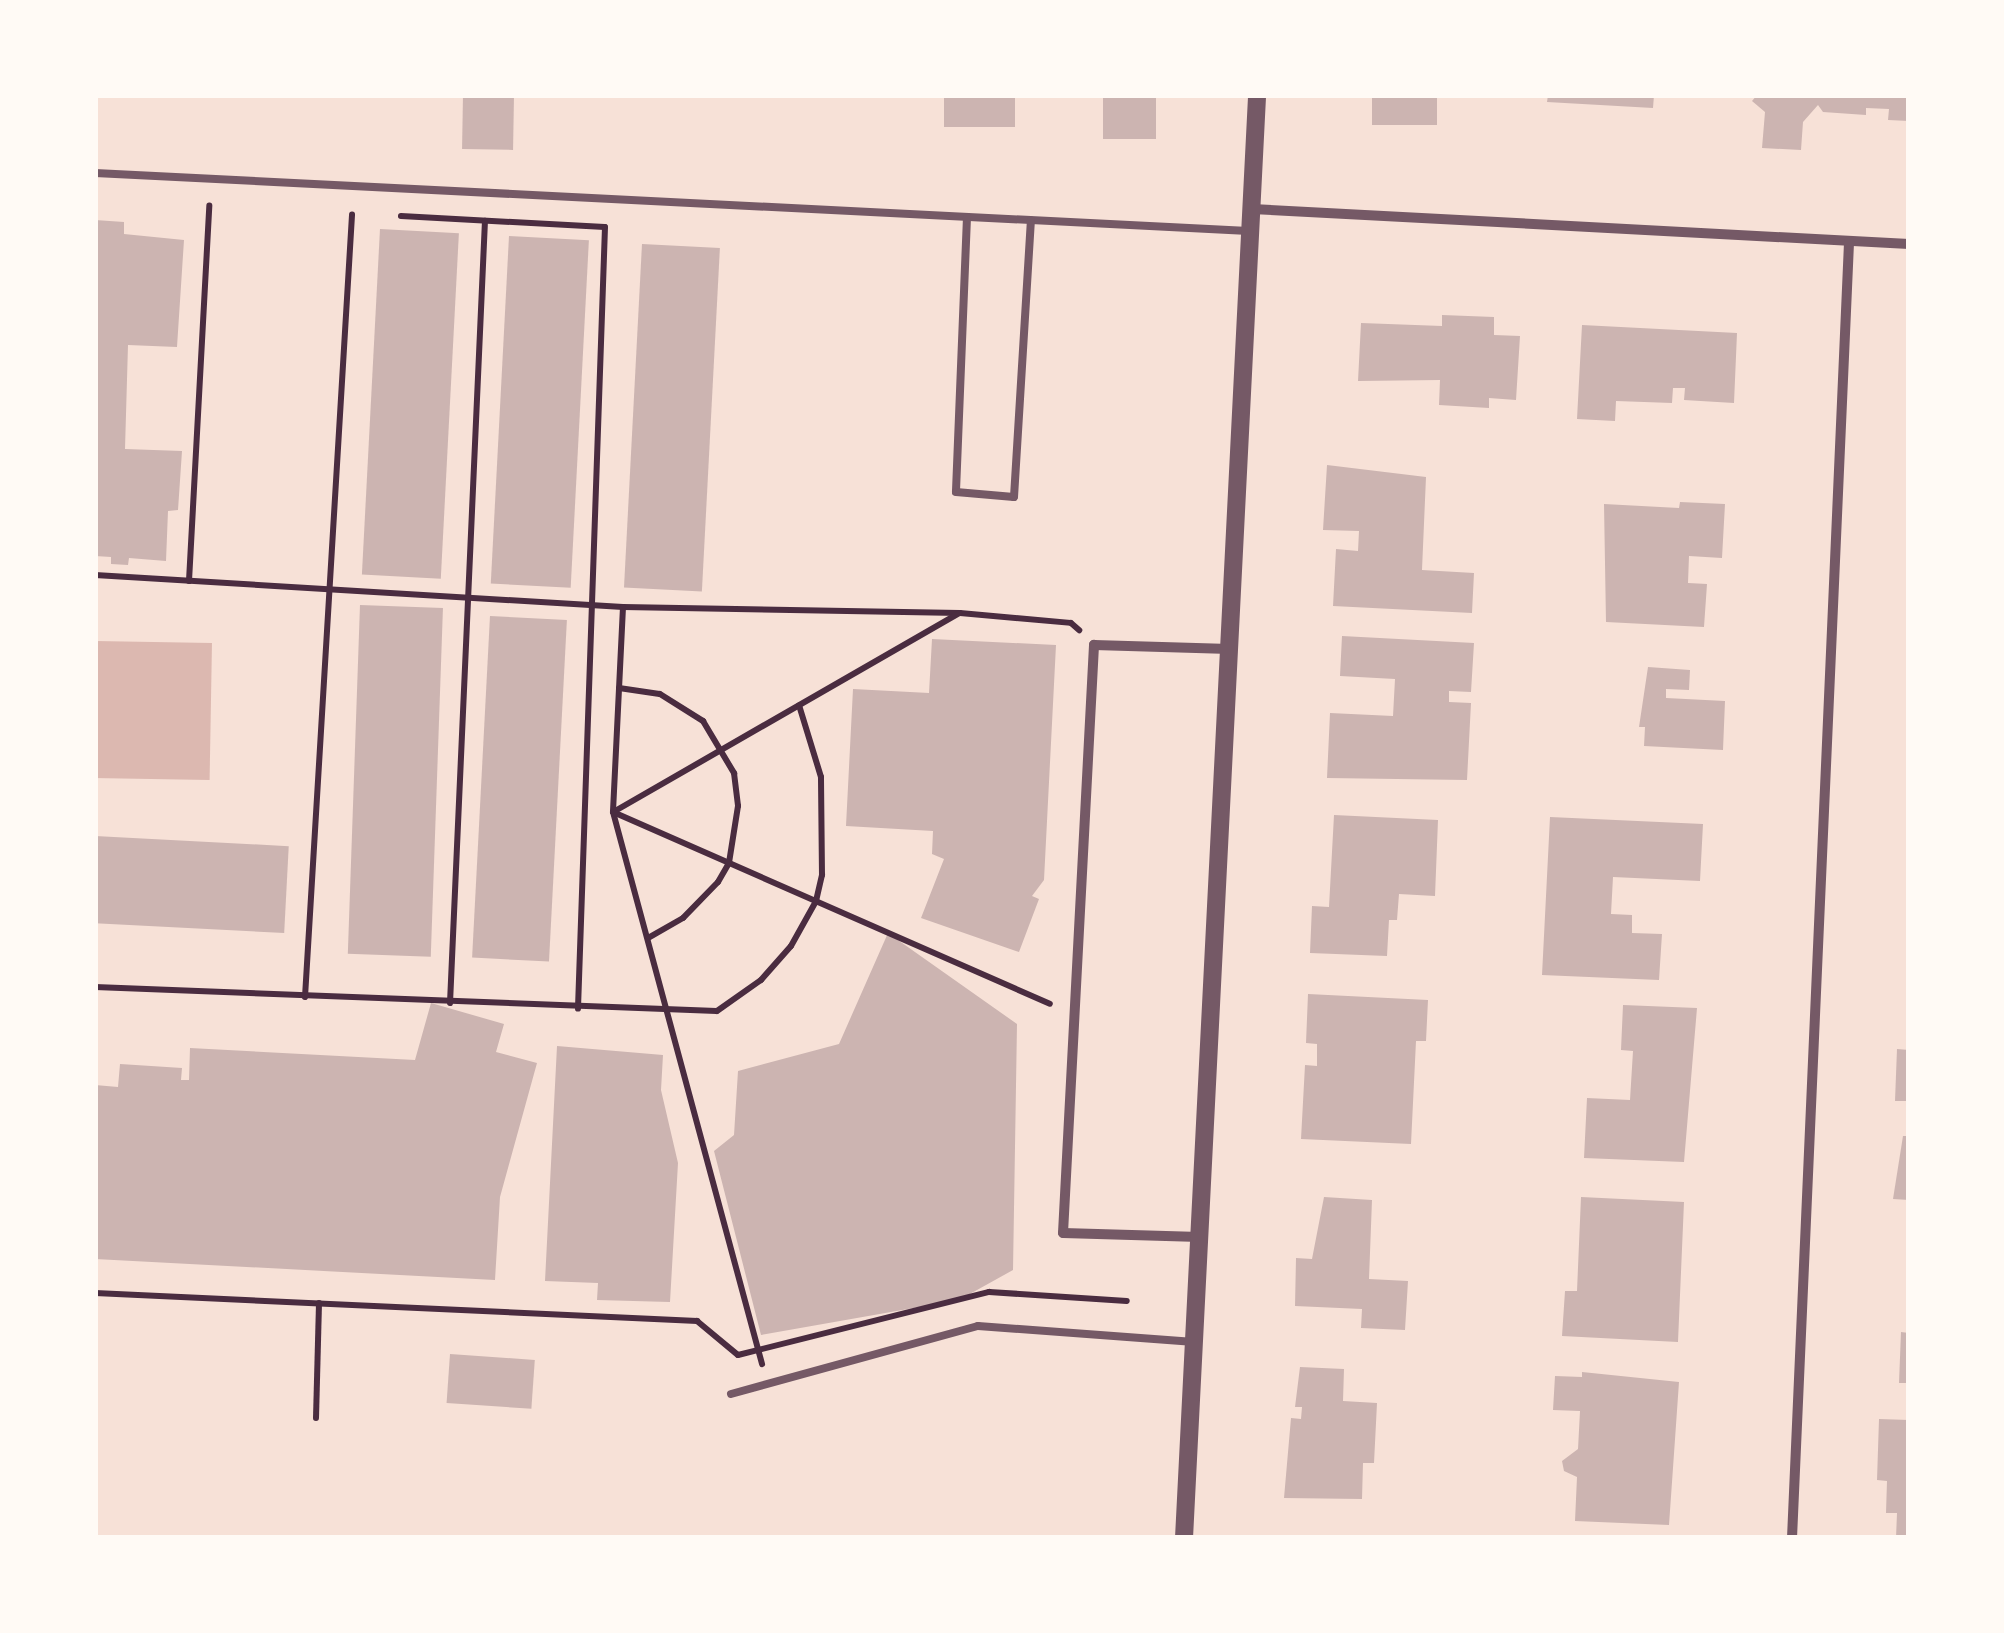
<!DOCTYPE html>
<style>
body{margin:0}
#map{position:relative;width:2004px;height:1633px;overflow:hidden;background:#f7e1d7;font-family:Rubik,sans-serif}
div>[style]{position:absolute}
.water>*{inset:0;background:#dcb8b0;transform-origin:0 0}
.building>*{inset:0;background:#ccb4b1;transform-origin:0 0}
.path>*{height:6px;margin:-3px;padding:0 3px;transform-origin:3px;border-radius:3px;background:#4a2c40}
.service>*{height:8px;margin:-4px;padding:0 4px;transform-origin:4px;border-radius:4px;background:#755966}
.minor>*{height:10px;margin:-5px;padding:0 5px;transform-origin:5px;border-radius:5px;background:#755966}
.tertiary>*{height:18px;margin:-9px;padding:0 9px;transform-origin:9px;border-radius:9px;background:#755966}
span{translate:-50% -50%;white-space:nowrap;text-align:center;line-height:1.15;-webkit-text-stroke:10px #fffaf5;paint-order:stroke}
.frame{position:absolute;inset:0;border:98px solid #fffaf5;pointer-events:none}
</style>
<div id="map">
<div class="water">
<i style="left:95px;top:641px;width:117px;height:137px;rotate:1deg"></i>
</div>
<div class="building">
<i style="left:463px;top:95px;width:51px;height:54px;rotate:1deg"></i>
<i style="left:944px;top:95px;width:71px;height:32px"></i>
<i style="left:1103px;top:95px;width:53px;height:44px"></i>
<i style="left:1372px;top:95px;width:65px;height:30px"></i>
<i style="clip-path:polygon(1548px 95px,1654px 95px,1653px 108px,1547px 102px)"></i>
<i style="clip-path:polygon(1757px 95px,1909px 95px,1909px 121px,1888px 120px,1889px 109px,1866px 108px,1866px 115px,1823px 112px,1818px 105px,1803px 122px,1801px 150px,1762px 148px,1765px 112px,1752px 101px)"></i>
<i style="clip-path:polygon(95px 220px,124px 222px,124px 234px,184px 240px,177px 347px,128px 345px,125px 449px,182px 451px,178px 510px,168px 511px,166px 561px,129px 558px,128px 565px,111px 564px,111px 557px,95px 556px)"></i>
<i style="left:380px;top:229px;width:79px;height:346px;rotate:3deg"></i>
<i style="left:509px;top:236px;width:80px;height:348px;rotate:3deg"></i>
<i style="left:642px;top:244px;width:78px;height:344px;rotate:3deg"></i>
<i style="clip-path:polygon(1442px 315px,1494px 317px,1494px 335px,1520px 336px,1516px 400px,1489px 398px,1489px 408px,1439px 405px,1440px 380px,1358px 381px,1361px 323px,1442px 326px)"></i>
<i style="clip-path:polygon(1582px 325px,1737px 333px,1734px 403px,1684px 400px,1685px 388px,1673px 388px,1672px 403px,1616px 401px,1615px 421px,1577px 419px)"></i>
<i style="clip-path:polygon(1327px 465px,1426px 477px,1422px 570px,1474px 573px,1472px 613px,1333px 606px,1336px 549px,1358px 551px,1359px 531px,1323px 530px)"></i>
<i style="clip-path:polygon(1680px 502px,1725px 504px,1722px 558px,1689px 556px,1688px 583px,1707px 584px,1704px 627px,1606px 622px,1604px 504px,1679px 508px)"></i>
<i style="left:360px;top:605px;width:83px;height:349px;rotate:2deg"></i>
<i style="left:490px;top:616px;width:77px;height:342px;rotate:3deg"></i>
<i style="clip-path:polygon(1342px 636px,1474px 643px,1471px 692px,1449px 691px,1449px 702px,1471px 703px,1467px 780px,1327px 778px,1330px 713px,1393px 716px,1395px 679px,1340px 676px)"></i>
<i style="clip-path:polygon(932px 639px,1056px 645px,1044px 880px,1032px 896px,1039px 899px,1019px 952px,921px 918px,944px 859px,932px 854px,933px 831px,846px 826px,853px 689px,929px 693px)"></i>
<i style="clip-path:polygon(1648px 667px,1690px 670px,1689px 690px,1666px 689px,1666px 698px,1725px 701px,1723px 750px,1644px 746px,1645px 727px,1639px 727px)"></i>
<i style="clip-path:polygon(1334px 815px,1438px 820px,1435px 896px,1399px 894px,1397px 920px,1389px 920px,1387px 956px,1310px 953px,1312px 906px,1329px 907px)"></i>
<i style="clip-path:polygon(1550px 817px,1703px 824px,1700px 881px,1613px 877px,1611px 914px,1632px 915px,1632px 933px,1662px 934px,1659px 980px,1542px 975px)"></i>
<i style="left:95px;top:836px;width:194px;height:87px;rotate:3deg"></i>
<i style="clip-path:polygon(888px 933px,1017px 1024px,1013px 1270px,959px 1300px,761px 1335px,714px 1151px,734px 1135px,738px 1071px,839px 1044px)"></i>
<i style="clip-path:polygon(1308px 994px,1428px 1000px,1426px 1041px,1416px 1041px,1411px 1144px,1301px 1139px,1305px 1065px,1317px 1066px,1317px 1044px,1306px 1043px)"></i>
<i style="clip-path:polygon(431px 1003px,504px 1024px,496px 1052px,537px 1063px,500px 1197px,495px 1280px,95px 1259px,95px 1085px,118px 1087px,120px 1064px,182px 1068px,181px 1080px,189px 1080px,190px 1048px,415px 1060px)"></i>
<i style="clip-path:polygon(1623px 1005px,1697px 1008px,1684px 1162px,1584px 1158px,1587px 1098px,1630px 1100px,1633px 1051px,1621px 1050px)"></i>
<i style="clip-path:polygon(557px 1046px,663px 1055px,661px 1090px,678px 1163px,670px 1302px,597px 1300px,598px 1283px,545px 1281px)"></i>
<i style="clip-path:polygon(1897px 1049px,1909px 1050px,1909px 1101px,1895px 1101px)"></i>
<i style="clip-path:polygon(1903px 1136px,1909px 1136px,1909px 1200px,1893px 1199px)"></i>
<i style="clip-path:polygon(1324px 1197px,1372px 1200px,1369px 1279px,1408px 1281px,1405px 1330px,1361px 1328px,1362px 1309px,1295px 1306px,1296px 1258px,1312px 1259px)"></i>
<i style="clip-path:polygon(1581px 1197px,1684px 1202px,1678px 1342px,1562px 1336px,1565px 1291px,1577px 1291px)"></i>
<i style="clip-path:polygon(1901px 1332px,1909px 1333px,1909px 1383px,1899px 1383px)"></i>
<i style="left:450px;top:1354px;width:85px;height:49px;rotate:4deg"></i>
<i style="clip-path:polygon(1300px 1367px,1344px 1369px,1343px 1401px,1377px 1403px,1374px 1463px,1363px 1463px,1362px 1499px,1284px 1498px,1291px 1418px,1301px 1419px,1302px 1407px,1295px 1407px)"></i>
<i style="clip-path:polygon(1582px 1372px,1679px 1382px,1669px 1525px,1575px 1521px,1577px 1477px,1564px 1471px,1562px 1461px,1578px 1449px,1580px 1411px,1553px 1410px,1555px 1376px,1582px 1377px)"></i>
<i style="clip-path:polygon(1879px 1419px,1909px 1420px,1909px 1538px,1896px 1538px,1897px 1513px,1886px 1513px,1887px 1481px,1877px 1480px)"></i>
</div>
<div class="path">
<i style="left:401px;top:216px;width:204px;rotate:3.1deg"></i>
<i style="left:605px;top:227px;width:782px;rotate:91.98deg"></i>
<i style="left:95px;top:575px;width:529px;rotate:3.47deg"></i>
<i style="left:623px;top:607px;width:337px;rotate:1deg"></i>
<i style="left:960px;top:613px;width:111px;rotate:5.1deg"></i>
<i style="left:1071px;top:623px;width:11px;rotate:41deg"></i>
<i style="left:189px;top:581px;width:376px;rotate:-86.9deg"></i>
<i style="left:623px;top:607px;width:205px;rotate:92.8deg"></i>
<i style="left:613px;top:812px;width:572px;rotate:74.89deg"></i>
<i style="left:619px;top:688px;width:41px;rotate:8.3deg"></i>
<i style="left:660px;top:694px;width:51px;rotate:32.1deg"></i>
<i style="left:703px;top:721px;width:61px;rotate:59.2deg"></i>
<i style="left:734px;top:773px;width:33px;rotate:83deg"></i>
<i style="left:738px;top:806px;width:58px;rotate:99deg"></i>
<i style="left:729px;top:863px;width:22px;rotate:120deg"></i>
<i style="left:718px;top:882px;width:50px;rotate:134.2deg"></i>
<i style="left:683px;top:918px;width:40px;rotate:150.3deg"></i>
<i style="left:615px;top:811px;width:397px;rotate:-29.9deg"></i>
<i style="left:613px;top:812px;width:477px;rotate:23.7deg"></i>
<i style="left:95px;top:987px;width:622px;rotate:2.21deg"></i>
<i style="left:717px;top:1011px;width:54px;rotate:-35.2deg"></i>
<i style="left:761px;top:980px;width:45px;rotate:-48.6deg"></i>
<i style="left:791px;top:946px;width:51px;rotate:-60.9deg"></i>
<i style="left:816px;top:901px;width:27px;rotate:-77deg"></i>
<i style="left:822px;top:875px;width:98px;rotate:-90.6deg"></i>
<i style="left:821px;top:777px;width:75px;rotate:-107deg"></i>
<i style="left:305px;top:997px;width:784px;rotate:-86.56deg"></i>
<i style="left:450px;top:1003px;width:783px;rotate:-87.44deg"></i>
<i style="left:95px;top:1293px;width:603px;rotate:2.66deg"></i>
<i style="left:697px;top:1321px;width:53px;rotate:39.7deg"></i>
<i style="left:738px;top:1355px;width:259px;rotate:-14.1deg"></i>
<i style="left:989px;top:1292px;width:138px;rotate:3.7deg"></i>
<i style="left:316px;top:1418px;width:115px;rotate:-88.5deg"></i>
</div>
<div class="service">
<i style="left:95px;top:173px;width:1155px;rotate:2.88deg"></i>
<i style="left:967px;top:217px;width:275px;rotate:92.3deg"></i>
<i style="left:956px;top:492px;width:58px;rotate:4.9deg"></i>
<i style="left:1014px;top:497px;width:277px;rotate:-86.5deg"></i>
<i style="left:731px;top:1394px;width:256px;rotate:-15.4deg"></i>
<i style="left:978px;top:1326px;width:217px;rotate:4.2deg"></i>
</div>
<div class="minor">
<i style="left:1252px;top:209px;width:658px;rotate:3.05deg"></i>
<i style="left:1200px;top:1237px;width:137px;rotate:-178.3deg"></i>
<i style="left:1063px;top:1233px;width:589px;rotate:-86.98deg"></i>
<i style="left:1094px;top:645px;width:136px;rotate:1.7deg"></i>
<i style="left:1792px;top:1538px;width:1298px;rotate:-87.48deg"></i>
</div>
<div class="tertiary">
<i style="left:1184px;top:1538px;width:1445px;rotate:-87.1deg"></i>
</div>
<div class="frame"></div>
</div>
